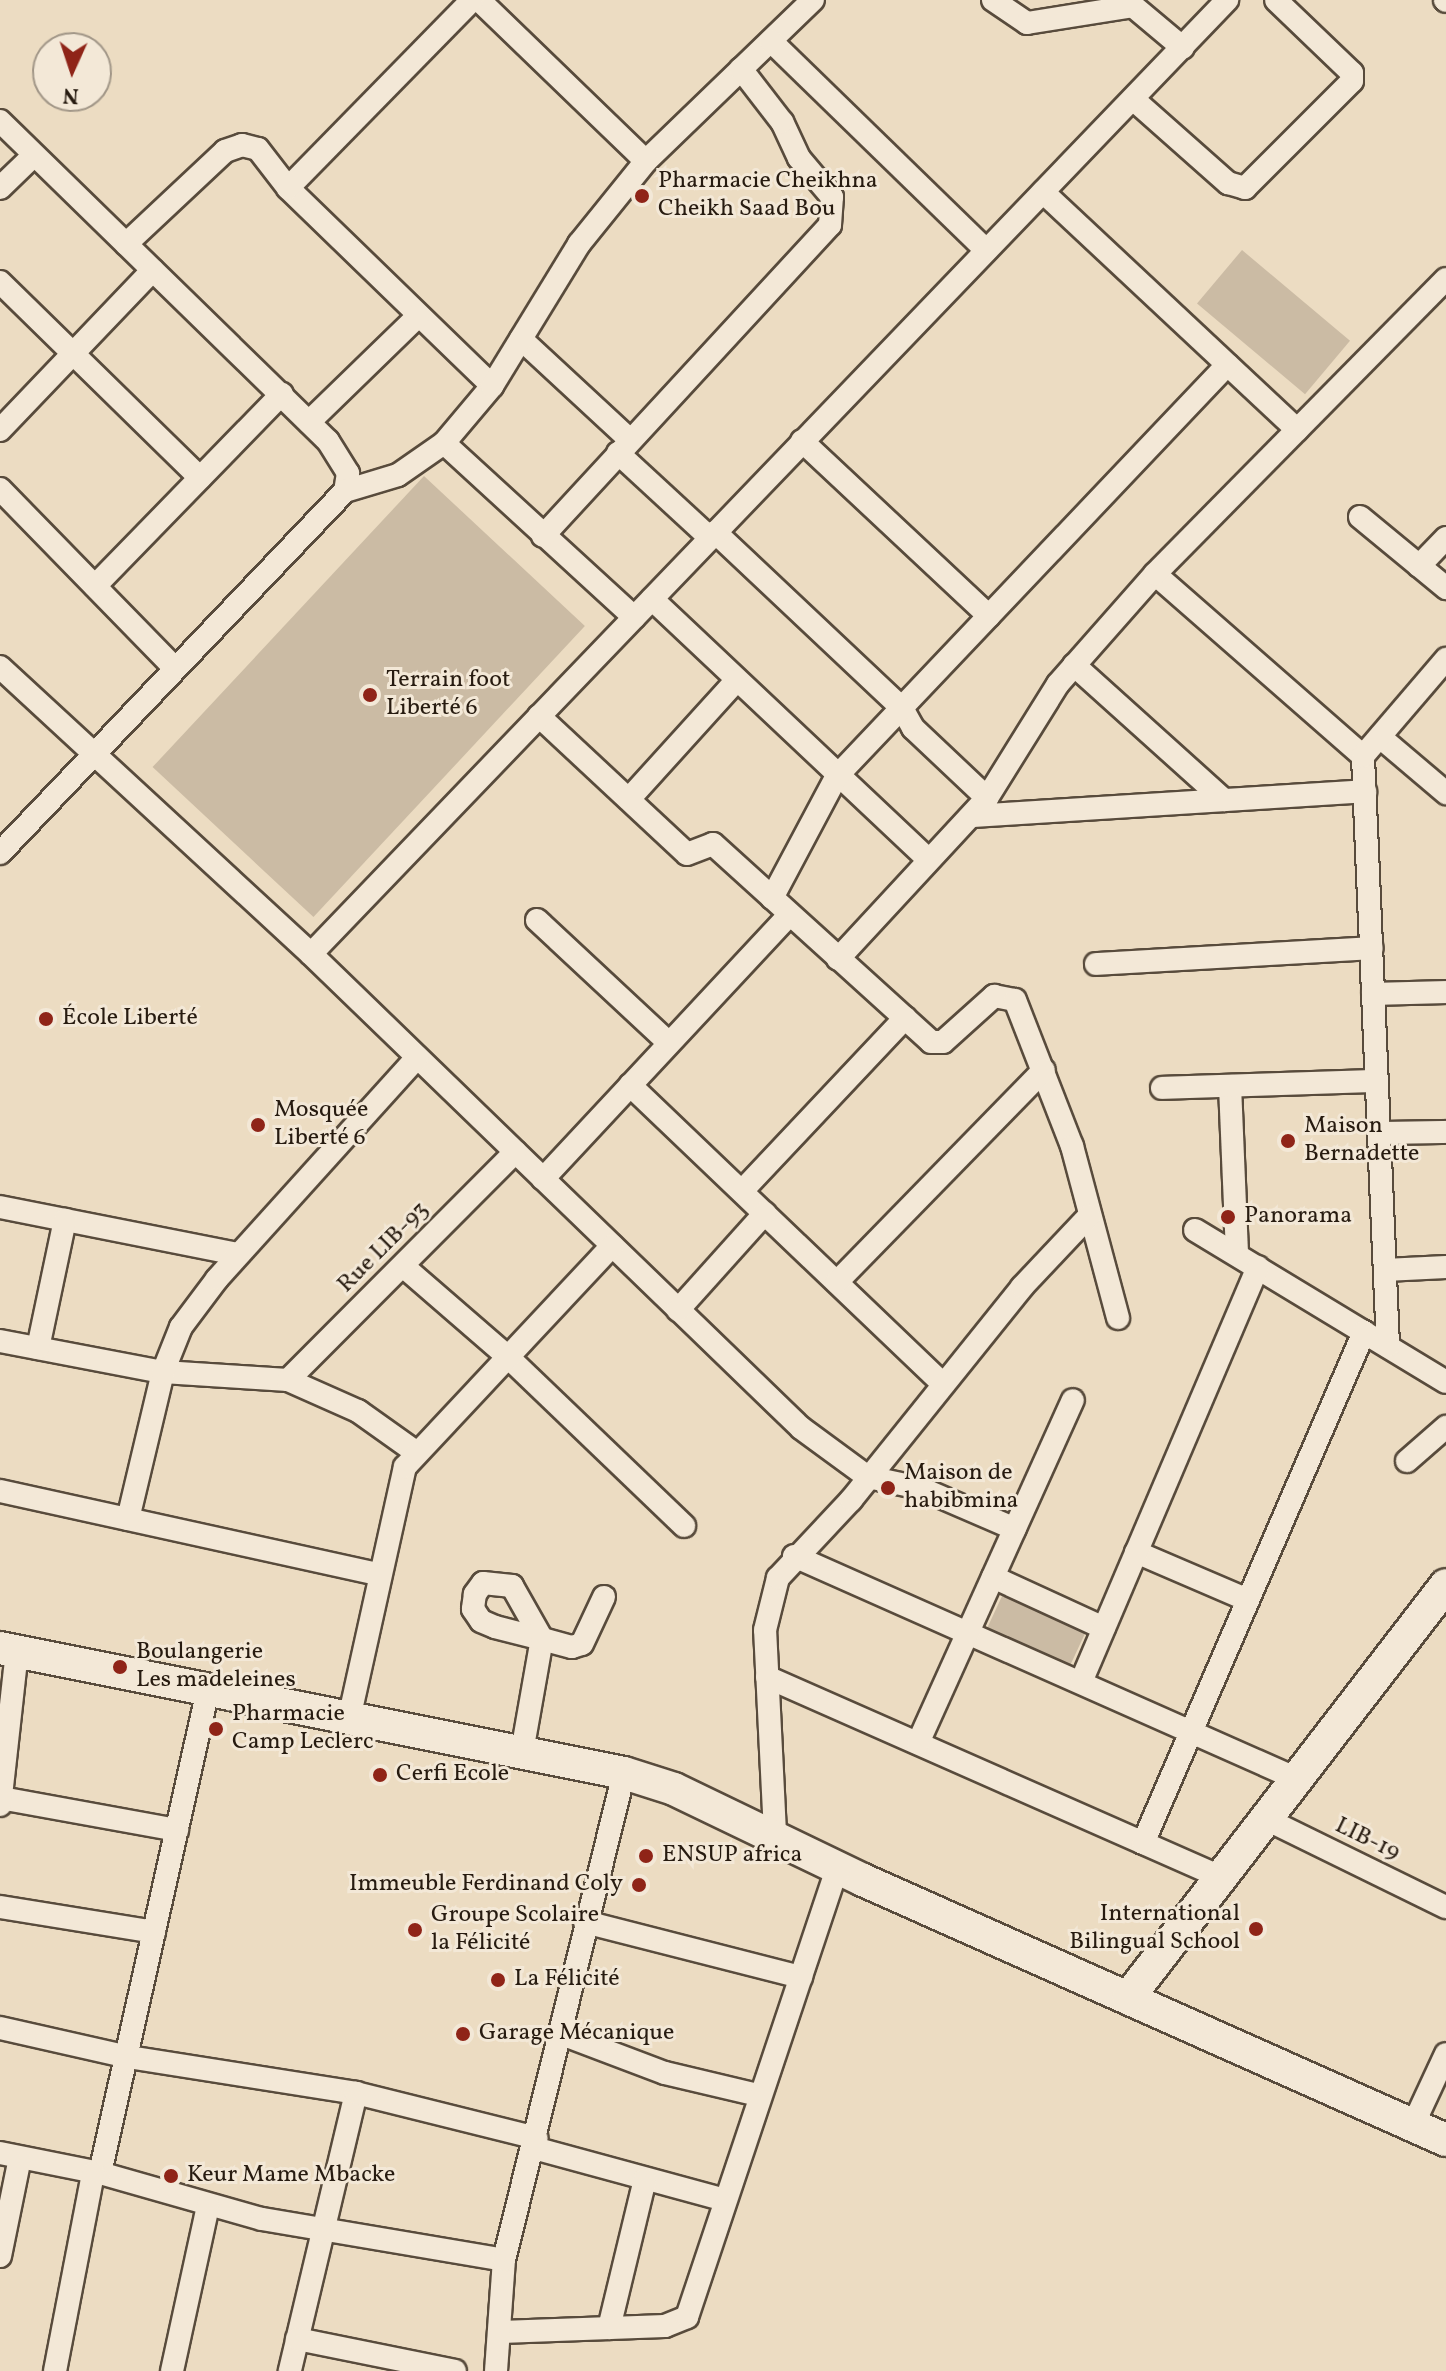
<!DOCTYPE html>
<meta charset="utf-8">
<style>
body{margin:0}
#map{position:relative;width:1446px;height:2371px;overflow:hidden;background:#ecdcc2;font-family:Vollkorn,serif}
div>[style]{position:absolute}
.green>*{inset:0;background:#cbbba4;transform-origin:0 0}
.roads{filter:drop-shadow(2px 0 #584b3c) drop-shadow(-2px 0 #584b3c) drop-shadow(0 2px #584b3c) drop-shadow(0 -2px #584b3c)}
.street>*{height:22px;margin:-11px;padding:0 11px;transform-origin:11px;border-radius:11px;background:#f3e8d7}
.secondary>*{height:32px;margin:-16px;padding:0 16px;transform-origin:16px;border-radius:16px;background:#f3e8d7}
.dots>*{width:22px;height:22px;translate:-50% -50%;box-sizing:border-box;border:4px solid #f3e8d7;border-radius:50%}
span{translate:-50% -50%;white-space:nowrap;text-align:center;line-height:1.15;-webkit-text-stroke:6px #f3e8d7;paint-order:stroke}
.poi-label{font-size:24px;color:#271b10}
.left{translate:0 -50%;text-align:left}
.right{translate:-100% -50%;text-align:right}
.street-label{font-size:24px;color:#271b10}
.north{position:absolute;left:32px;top:32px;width:80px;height:80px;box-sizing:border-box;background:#f3e8d7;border:2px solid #a19687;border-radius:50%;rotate:183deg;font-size:22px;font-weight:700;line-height:32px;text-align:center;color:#271b10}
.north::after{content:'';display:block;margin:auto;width:28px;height:36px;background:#8f2418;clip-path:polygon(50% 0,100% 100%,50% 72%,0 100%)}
</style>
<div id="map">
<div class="green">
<i style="left:1242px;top:250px;width:141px;height:70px;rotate:40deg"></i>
<i style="left:424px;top:476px;width:220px;height:398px;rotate:43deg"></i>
<i style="left:1003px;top:1594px;width:91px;height:38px;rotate:25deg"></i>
</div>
<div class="roads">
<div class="street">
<i style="left:479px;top:0;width:232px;rotate:44deg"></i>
<i style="left:646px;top:161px;width:232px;rotate:-44deg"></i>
<i style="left:993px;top:0;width:41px;rotate:34.1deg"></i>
<i style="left:1027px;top:23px;width:107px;rotate:-9.1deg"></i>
<i style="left:1133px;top:6px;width:65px;rotate:40deg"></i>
<i style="left:1445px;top:0;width:1px;rotate:45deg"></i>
<i style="left:771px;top:41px;width:300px;rotate:44.2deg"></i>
<i style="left:1133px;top:99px;width:127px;rotate:41.5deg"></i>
<i style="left:1228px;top:183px;width:18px;rotate:16deg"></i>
<i style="left:1245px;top:188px;width:151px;rotate:-45deg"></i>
<i style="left:1352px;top:81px;width:8px;rotate:-90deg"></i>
<i style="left:1352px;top:73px;width:105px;rotate:-136.2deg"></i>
<i style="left:0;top:121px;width:458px;rotate:44.3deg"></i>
<i style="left:328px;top:441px;width:38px;rotate:58deg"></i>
<i style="left:348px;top:473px;width:18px;rotate:99deg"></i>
<i style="left:345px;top:491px;width:500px;rotate:133.62deg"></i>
<i style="left:0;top:188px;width:47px;rotate:-44.1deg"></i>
<i style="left:288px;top:188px;width:284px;rotate:44.1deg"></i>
<i style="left:1043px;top:192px;width:348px;rotate:43.1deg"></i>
<i style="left:126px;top:244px;width:136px;rotate:-43.2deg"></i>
<i style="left:225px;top:151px;width:18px;rotate:-19deg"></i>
<i style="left:242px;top:145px;width:16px;rotate:14deg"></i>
<i style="left:258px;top:149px;width:49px;rotate:52.4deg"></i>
<i style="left:288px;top:188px;width:263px;rotate:-45.6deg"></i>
<i style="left:0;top:282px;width:280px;rotate:44.4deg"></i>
<i style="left:521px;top:339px;width:149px;rotate:42.8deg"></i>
<i style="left:309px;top:422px;width:152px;rotate:-44.2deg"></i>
<i style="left:0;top:430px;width:221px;rotate:-46.3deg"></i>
<i style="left:802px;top:441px;width:256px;rotate:43.1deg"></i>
<i style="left:444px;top:443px;width:258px;rotate:42.5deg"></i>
<i style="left:618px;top:453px;width:125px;rotate:42.7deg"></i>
<i style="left:0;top:489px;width:249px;rotate:45.7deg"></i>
<i style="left:345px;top:491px;width:55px;rotate:-16.8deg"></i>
<i style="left:398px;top:475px;width:56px;rotate:-34.8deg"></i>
<i style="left:444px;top:443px;width:75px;rotate:-49.9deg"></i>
<i style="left:492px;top:386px;width:167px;rotate:-58.5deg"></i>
<i style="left:579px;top:244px;width:107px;rotate:-51.1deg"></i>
<i style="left:1360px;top:517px;width:112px;rotate:39.5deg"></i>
<i style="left:715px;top:532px;width:257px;rotate:43.3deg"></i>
<i style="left:902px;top:708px;width:23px;rotate:61deg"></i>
<i style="left:913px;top:728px;width:102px;rotate:43.4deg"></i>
<i style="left:543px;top:536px;width:423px;rotate:-47.3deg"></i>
<i style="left:830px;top:225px;width:28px;rotate:-86deg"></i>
<i style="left:832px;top:197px;width:51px;rotate:-130.2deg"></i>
<i style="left:799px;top:158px;width:40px;rotate:-115deg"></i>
<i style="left:782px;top:122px;width:67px;rotate:-127.7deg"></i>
<i style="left:1419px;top:566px;width:39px;rotate:-46deg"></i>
<i style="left:1155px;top:574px;width:276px;rotate:41.2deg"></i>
<i style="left:95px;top:586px;width:268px;rotate:-45.8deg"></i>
<i style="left:652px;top:599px;width:379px;rotate:43.3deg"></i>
<i style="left:1074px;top:665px;width:202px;rotate:42deg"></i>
<i style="left:0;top:667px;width:423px;rotate:42.7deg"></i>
<i style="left:311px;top:954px;width:682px;rotate:44.05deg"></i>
<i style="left:801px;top:1428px;width:83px;rotate:36.2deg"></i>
<i style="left:868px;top:1477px;width:53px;rotate:11.9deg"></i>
<i style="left:920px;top:1488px;width:103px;rotate:23.3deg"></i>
<i style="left:539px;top:716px;width:202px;rotate:43deg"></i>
<i style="left:687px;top:854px;width:28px;rotate:-21deg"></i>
<i style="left:713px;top:844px;width:294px;rotate:42.2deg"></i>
<i style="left:931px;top:1042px;width:12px"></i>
<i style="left:943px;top:1042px;width:69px;rotate:-42deg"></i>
<i style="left:994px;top:996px;width:21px;rotate:11deg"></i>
<i style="left:1015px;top:1000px;width:157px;rotate:68.7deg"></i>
<i style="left:1072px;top:1146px;width:178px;rotate:75deg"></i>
<i style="left:1380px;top:737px;width:87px;rotate:40.3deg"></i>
<i style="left:629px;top:799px;width:159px;rotate:-47.8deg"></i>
<i style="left:972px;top:816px;width:394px;rotate:-3.6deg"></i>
<i style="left:772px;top:898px;width:138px;rotate:-62deg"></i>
<i style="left:837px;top:776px;width:567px;rotate:-46.5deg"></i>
<i style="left:537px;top:920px;width:180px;rotate:43deg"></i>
<i style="left:311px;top:954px;width:1323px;rotate:-46.16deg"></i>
<i style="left:838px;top:959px;width:219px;rotate:-47.2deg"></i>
<i style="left:987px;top:798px;width:134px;rotate:-58.1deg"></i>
<i style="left:1058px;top:684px;width:147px;rotate:-48.6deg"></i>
<i style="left:1155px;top:574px;width:414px;rotate:-45.4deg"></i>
<i style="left:1096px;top:964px;width:276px;rotate:-3.3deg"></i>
<i style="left:1373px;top:994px;width:73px;rotate:-1.6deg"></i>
<i style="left:630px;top:1085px;width:433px;rotate:43.7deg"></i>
<i style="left:1230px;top:1086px;width:168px;rotate:87.6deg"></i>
<i style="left:1162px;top:1088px;width:215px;rotate:-1.9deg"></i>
<i style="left:1379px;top:1133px;width:67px;rotate:-0.9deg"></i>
<i style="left:543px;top:1179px;width:361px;rotate:-47deg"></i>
<i style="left:742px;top:1191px;width:238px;rotate:-46.7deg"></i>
<i style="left:0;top:1207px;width:243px;rotate:11.2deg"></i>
<i style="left:1195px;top:1230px;width:293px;rotate:31.2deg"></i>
<i style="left:403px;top:1266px;width:139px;rotate:40.9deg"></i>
<i style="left:508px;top:1357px;width:244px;rotate:43.8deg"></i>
<i style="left:1385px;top:1270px;width:61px;rotate:-2.8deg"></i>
<i style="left:837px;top:1282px;width:296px;rotate:-45.7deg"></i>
<i style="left:678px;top:1310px;width:130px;rotate:-48.1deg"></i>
<i style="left:0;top:1341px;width:166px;rotate:10.8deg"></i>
<i style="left:163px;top:1372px;width:125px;rotate:3.7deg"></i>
<i style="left:288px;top:1380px;width:77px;rotate:23.9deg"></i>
<i style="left:358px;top:1411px;width:72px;rotate:35.4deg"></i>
<i style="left:1388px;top:1346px;width:591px;rotate:-92.43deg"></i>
<i style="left:1363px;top:756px;width:128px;rotate:-49.4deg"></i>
<i style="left:38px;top:1348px;width:131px;rotate:-78.1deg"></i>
<i style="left:288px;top:1380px;width:322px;rotate:-45.1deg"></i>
<i style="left:1407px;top:1461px;width:52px;rotate:-41.1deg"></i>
<i style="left:0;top:1491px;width:387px;rotate:12.4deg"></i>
<i style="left:128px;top:1519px;width:151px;rotate:-76.6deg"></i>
<i style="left:163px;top:1372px;width:48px;rotate:-68.2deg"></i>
<i style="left:181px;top:1327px;width:60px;rotate:-53.1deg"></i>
<i style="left:217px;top:1279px;width:298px;rotate:-47.9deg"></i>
<i style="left:1136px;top:1552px;width:122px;rotate:23.2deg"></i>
<i style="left:794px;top:1556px;width:550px;rotate:23.91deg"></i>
<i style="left:993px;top:1577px;width:122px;rotate:24.7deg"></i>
<i style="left:767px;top:1677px;width:496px;rotate:23.8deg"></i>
<i style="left:1081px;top:1682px;width:451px;rotate:-66.9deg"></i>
<i style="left:349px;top:1719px;width:258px;rotate:-77.5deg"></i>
<i style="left:405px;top:1467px;width:303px;rotate:-46.9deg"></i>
<i style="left:918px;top:1743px;width:376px;rotate:-65.7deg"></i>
<i style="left:522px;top:1752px;width:115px;rotate:-80deg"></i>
<i style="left:542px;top:1639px;width:61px;rotate:-119.5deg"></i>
<i style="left:512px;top:1586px;width:29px;rotate:-174deg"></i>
<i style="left:483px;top:1583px;width:14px;rotate:126deg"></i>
<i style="left:475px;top:1594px;width:15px;rotate:98deg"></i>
<i style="left:473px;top:1609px;width:14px;rotate:56deg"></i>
<i style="left:481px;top:1621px;width:15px;rotate:23deg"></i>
<i style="left:495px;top:1627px;width:49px;rotate:14.3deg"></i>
<i style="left:542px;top:1639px;width:31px;rotate:15deg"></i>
<i style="left:572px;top:1647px;width:10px;rotate:-17deg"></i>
<i style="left:582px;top:1644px;width:52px;rotate:-64.9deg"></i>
<i style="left:1px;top:1798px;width:179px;rotate:10.3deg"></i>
<i style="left:0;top:1805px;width:154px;rotate:-83.7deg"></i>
<i style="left:1266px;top:1819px;width:200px;rotate:26.1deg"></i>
<i style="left:775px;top:1833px;width:203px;rotate:-92.8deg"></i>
<i style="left:765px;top:1630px;width:54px;rotate:-76deg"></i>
<i style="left:778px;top:1578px;width:107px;rotate:-46.9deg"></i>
<i style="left:851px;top:1500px;width:273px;rotate:-51.2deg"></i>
<i style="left:1022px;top:1287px;width:98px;rotate:-46.7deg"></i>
<i style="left:1143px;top:1843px;width:557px;rotate:-66.61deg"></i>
<i style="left:0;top:1907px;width:156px;rotate:9.2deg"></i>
<i style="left:585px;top:1922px;width:223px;rotate:14.3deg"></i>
<i style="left:0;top:2028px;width:132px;rotate:12.7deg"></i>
<i style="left:129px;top:2057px;width:230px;rotate:9deg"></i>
<i style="left:356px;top:2093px;width:286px;rotate:103.4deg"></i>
<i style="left:559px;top:2033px;width:113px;rotate:20.7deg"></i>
<i style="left:665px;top:2073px;width:96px;rotate:13.3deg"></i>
<i style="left:356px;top:2093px;width:186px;rotate:14deg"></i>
<i style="left:1413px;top:2125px;width:78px;rotate:-65.1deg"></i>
<i style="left:534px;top:2148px;width:198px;rotate:15.2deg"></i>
<i style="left:0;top:2153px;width:102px;rotate:11.3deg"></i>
<i style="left:100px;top:2173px;width:168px;rotate:15.9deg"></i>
<i style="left:262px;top:2219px;width:245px;rotate:9.6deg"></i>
<i style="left:100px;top:2173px;width:495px;rotate:-77.4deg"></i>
<i style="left:0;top:2256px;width:100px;rotate:-78.5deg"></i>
<i style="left:609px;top:2328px;width:153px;rotate:-76.4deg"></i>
<i style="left:501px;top:2332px;width:164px;rotate:-2.1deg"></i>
<i style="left:665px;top:2326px;width:24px;rotate:-22deg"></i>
<i style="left:687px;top:2317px;width:476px;rotate:-71.5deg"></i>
<i style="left:297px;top:2339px;width:161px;rotate:11.4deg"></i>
<i style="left:55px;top:2371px;width:202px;rotate:-79.1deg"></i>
<i style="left:172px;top:2371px;width:169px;rotate:-77.7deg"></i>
<i style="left:496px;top:2371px;width:111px;rotate:-85.9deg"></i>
<i style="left:504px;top:2260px;width:502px;rotate:-76.16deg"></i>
</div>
<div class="secondary">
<i style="left:0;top:1648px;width:636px;rotate:11.33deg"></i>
<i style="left:624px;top:1773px;width:52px;rotate:17.7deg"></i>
<i style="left:674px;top:1789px;width:210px;rotate:25.7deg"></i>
<i style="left:863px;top:1880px;width:638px;rotate:24.04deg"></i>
<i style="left:1128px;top:1998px;width:521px;rotate:-52.4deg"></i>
</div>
</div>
<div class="dots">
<i style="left:642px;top:196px;background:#8f2418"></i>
<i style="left:370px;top:695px;background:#8f2418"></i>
<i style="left:46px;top:1019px;background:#8f2418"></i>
<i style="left:258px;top:1125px;background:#8f2418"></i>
<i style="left:1288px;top:1141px;background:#8f2418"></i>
<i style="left:1228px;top:1217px;background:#8f2418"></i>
<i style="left:888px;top:1488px;background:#8f2418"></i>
<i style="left:120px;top:1667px;background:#8f2418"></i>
<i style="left:216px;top:1729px;background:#8f2418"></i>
<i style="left:380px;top:1775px;background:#8f2418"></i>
<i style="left:646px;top:1856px;background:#8f2418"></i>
<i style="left:639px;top:1885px;background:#8f2418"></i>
<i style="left:1256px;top:1929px;background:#8f2418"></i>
<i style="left:415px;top:1930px;background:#8f2418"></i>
<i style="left:498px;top:1980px;background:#8f2418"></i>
<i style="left:463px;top:2034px;background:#8f2418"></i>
<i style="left:171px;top:2176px;background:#8f2418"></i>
</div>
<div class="poi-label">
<span class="left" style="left:658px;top:196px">Pharmacie Cheikhna<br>Cheikh Saad Bou</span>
<span class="left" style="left:386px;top:695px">Terrain foot<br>Liberté 6</span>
<span class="left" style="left:62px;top:1019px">École Liberté</span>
<span class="left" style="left:274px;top:1125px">Mosquée<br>Liberté 6</span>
<span class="left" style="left:1304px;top:1141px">Maison<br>Bernadette</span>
<span class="left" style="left:1244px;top:1217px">Panorama</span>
<span class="left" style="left:904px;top:1488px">Maison de<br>habibmina</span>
<span class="left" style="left:136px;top:1667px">Boulangerie<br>Les madeleines</span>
<span class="left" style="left:232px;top:1729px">Pharmacie<br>Camp Leclerc</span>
<span class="left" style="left:396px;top:1775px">Cerfi Ecole</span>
<span class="left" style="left:662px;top:1856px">ENSUP africa</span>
<span class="right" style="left:623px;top:1885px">Immeuble Ferdinand Coly</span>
<span class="right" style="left:1240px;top:1929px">International<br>Bilingual School</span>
<span class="left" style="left:431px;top:1930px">Groupe Scolaire<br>la Félicité</span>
<span class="left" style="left:514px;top:1980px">La Félicité</span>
<span class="left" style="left:479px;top:2034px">Garage Mécanique</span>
<span class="left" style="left:187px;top:2176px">Keur Mame Mbacke</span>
</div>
<div class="street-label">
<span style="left:384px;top:1248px;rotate:-45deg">Rue LIB-93</span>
<span style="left:1367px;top:1840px;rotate:26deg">LIB-19</span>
</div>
<div class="north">N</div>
</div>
